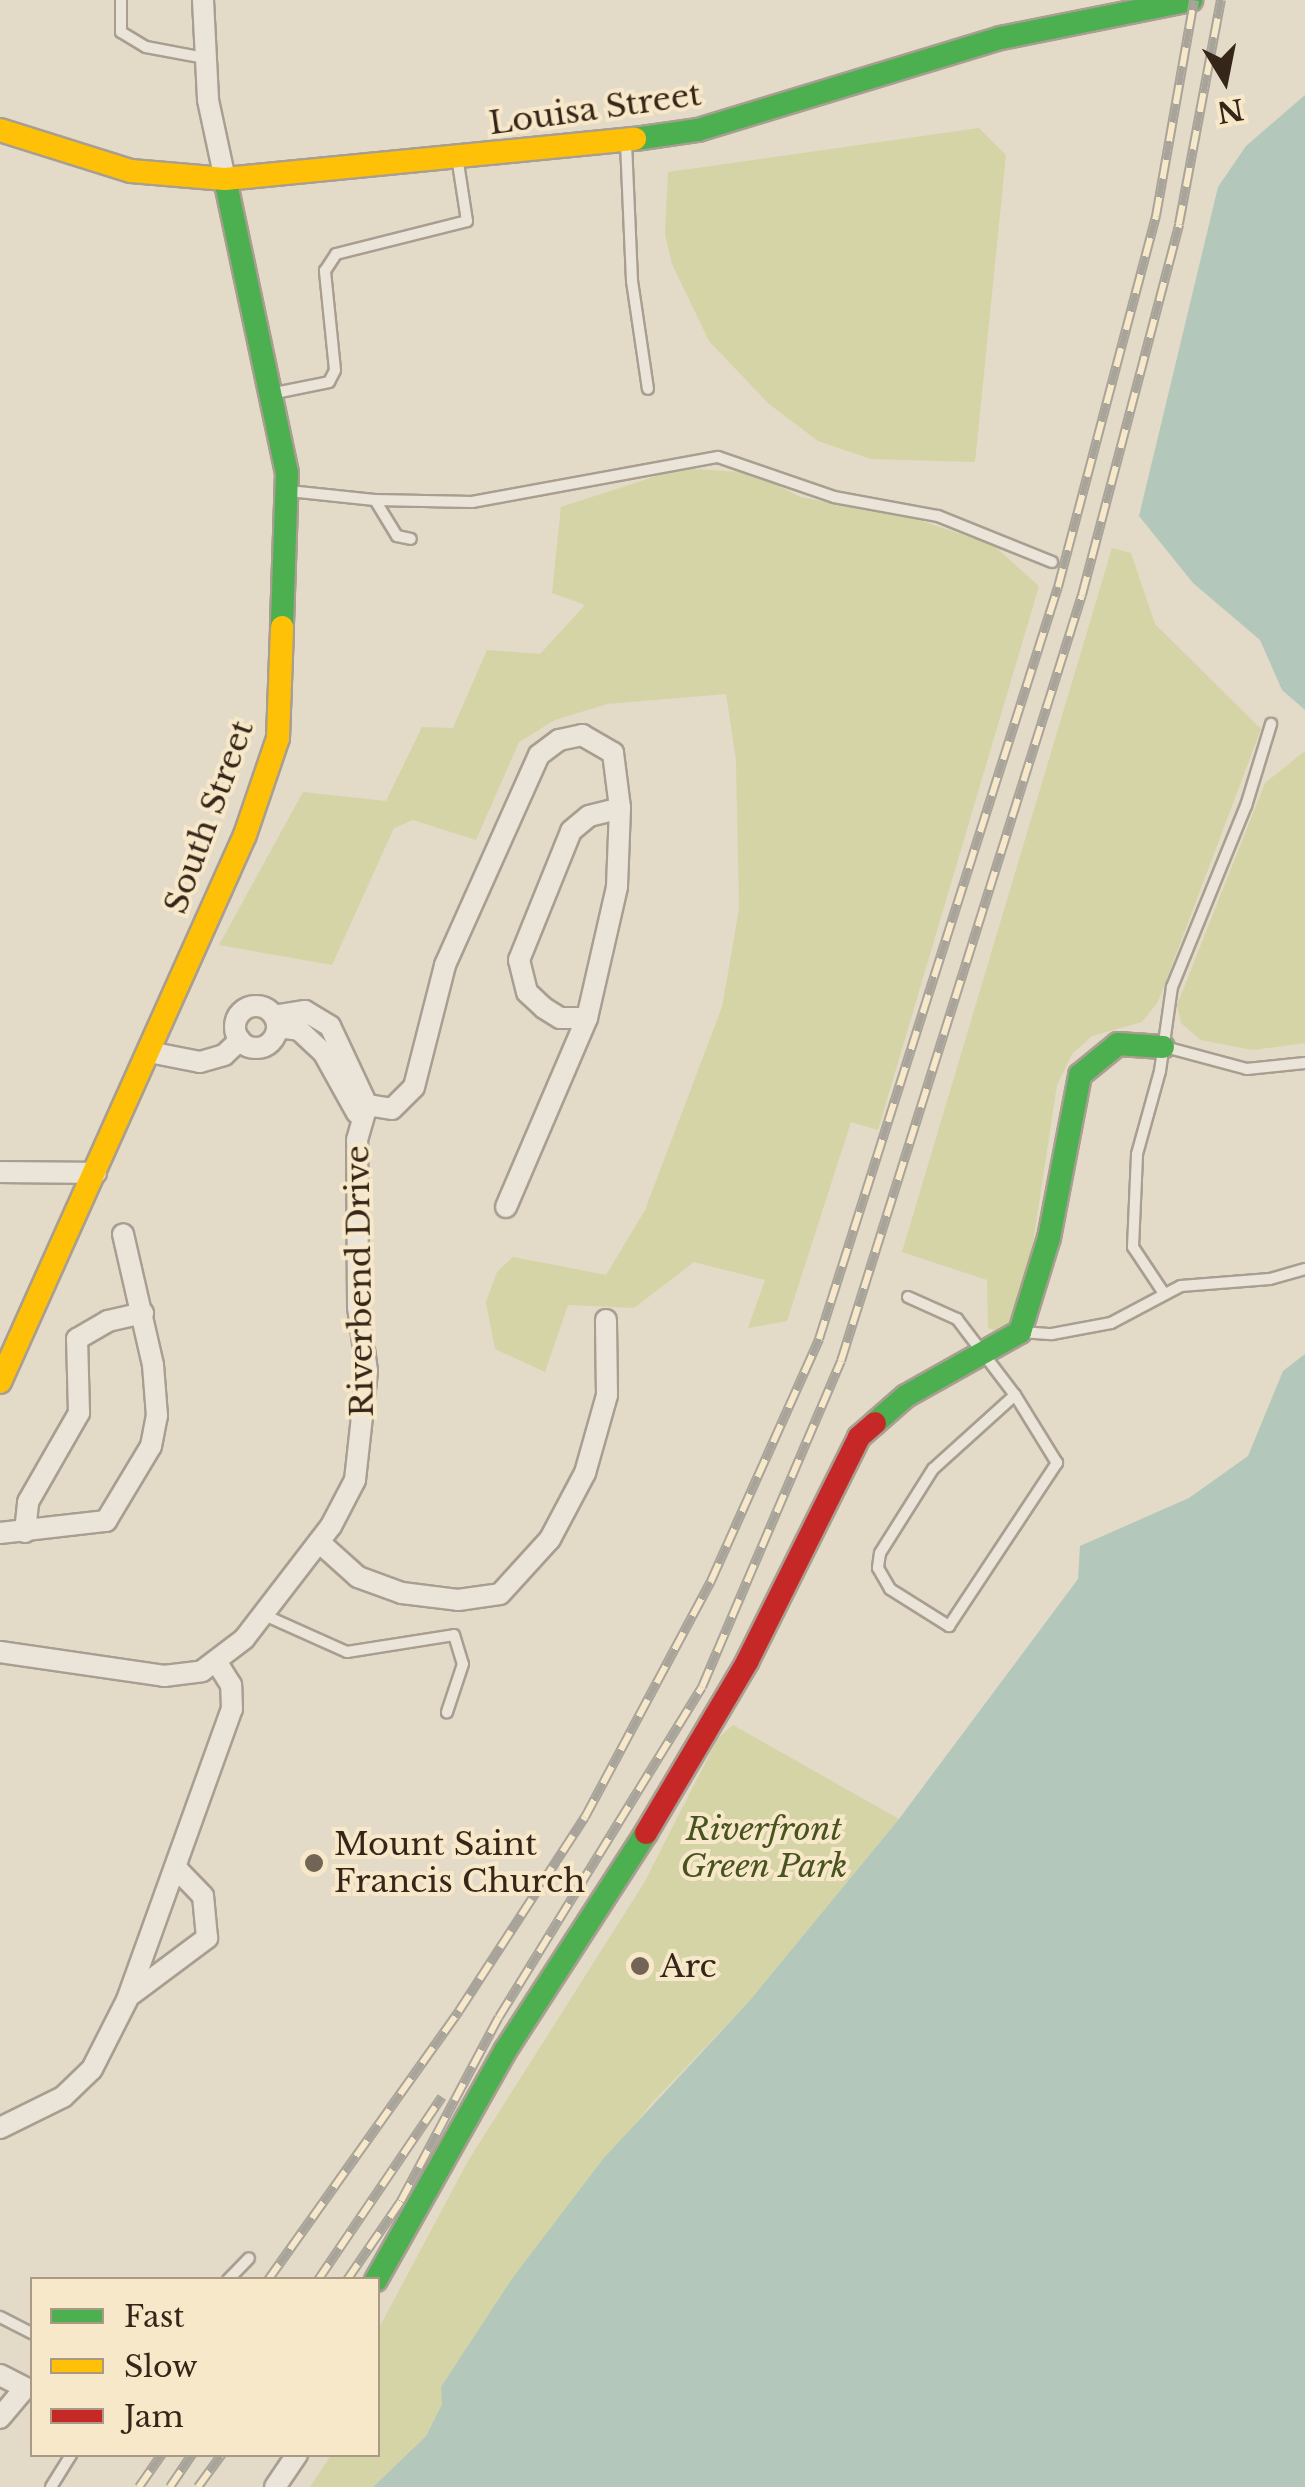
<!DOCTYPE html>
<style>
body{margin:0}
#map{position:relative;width:1305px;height:2487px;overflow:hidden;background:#e3dac7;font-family:"Libre Baskerville",serif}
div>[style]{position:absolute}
.green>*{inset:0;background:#d5d4a7}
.water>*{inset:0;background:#b3c8ba}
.roads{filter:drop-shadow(2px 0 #a89e91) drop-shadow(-2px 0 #a89e91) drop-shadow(0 2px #a89e91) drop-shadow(0 -2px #a89e91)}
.lane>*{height:10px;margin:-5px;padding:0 5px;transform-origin:5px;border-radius:5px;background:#ebe4d9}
.street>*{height:20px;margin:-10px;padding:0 10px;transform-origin:10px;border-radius:10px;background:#ebe4d9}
.street>.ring{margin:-10px;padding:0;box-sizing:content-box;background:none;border:20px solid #ebe4d9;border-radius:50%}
.fast>*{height:22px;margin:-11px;padding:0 11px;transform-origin:11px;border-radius:11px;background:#4caf50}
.slow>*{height:22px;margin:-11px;padding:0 11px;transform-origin:11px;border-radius:11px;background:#ffc107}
.jam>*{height:22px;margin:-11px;padding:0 11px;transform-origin:11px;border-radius:11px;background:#c62828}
.rail>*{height:10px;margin-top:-5px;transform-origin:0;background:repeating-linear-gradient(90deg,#f8e8ca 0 19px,#a9a49a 0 38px);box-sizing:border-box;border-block:2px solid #a9a49a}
.dots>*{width:28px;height:28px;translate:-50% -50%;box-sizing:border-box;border:5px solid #f8e8ca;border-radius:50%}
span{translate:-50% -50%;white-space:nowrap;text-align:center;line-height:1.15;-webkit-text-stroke:8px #f8e8ca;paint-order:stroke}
.street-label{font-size:32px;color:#362619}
.park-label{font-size:32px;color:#48541f;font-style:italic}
.poi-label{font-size:32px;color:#362619}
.left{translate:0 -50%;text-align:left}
.legend{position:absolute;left:30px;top:2277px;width:350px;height:180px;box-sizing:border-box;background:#f8e8ca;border:2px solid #aa9a83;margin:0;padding:12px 18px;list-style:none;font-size:30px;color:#362619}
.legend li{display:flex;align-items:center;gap:20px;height:50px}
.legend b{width:50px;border:2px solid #aa9a83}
.north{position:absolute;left:1175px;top:30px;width:100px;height:100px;-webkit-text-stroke:8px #f8e8ca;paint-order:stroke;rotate:170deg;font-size:28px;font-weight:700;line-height:40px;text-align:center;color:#362619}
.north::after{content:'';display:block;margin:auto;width:35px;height:45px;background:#362619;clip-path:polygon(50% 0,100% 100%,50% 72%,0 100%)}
</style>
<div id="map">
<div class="green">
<i style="clip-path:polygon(979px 128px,1006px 155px,975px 462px,871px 459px,818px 441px,769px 404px,709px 341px,672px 264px,665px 234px,668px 172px)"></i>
<i style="clip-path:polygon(681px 468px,755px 473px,800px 497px,916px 519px,993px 545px,1039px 586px,878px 1130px,851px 1122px,787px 1321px,748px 1328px,765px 1280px,694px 1262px,634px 1308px,568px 1305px,545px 1372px,495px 1349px,486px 1302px,497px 1272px,513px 1257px,606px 1275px,645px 1210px,722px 1007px,739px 909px,736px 760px,726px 694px,607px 704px,555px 720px,519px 742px,476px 840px,413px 820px,394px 828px,332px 965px,219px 945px,303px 792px,386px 801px,422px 727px,453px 728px,487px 650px,540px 654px,585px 605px,552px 593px,561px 507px)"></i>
<i style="clip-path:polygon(1112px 548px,1131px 553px,1155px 624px,1261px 729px,1158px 1002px,1142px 1022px,1092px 1036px,1072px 1054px,1057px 1085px,1031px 1256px,1012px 1319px,1001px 1333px,988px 1328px,987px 1280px,902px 1252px)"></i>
<i style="clip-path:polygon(1305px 751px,1305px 1043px,1253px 1050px,1201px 1040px,1181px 1023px,1177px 1005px,1265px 783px)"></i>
<i style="clip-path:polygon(733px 1725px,899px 1819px,751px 1999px,652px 2103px,511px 2280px,442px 2387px,442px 2404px,426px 2436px,373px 2487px,310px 2487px,331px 2455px,378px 2454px,378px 2330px,468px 2161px,644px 1883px,718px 1738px)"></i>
</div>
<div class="water">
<i style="clip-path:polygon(1305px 95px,1305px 710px,1282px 690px,1260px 640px,1193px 583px,1139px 516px,1218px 187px,1246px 146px)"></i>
<i style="clip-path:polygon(1305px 1354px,1305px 2487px,373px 2487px,426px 2436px,442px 2404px,441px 2387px,511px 2280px,603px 2159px,751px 1999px,899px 1819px,1078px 1579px,1080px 1546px,1189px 1498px,1248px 1456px,1283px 1371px)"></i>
</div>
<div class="roads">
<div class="lane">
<i style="left:121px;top:0;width:32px;rotate:90deg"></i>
<i style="left:121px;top:32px;width:29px;rotate:31deg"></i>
<i style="left:146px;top:47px;width:59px;rotate:10.7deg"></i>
<i style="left:626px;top:143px;width:138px;rotate:87.5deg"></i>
<i style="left:632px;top:281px;width:109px;rotate:81.6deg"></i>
<i style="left:275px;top:393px;width:55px;rotate:-11.5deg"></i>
<i style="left:329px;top:382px;width:13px;rotate:-63deg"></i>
<i style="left:335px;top:370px;width:100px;rotate:-95.8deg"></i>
<i style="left:325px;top:271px;width:20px;rotate:-57deg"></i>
<i style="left:336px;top:254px;width:135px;rotate:-14.1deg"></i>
<i style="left:467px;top:221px;width:59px;rotate:-98.8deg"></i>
<i style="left:289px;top:491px;width:86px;rotate:6deg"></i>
<i style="left:375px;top:500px;width:42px;rotate:58.6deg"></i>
<i style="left:397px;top:536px;width:14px;rotate:12deg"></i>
<i style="left:375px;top:500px;width:97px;rotate:1.2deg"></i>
<i style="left:472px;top:502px;width:250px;rotate:-10.4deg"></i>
<i style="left:718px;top:457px;width:123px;rotate:19deg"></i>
<i style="left:834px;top:497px;width:106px;rotate:10.4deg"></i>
<i style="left:938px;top:516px;width:123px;rotate:22deg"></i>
<i style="left:1165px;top:1047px;width:85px;rotate:15deg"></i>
<i style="left:1247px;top:1069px;width:58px;rotate:-5.9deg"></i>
<i style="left:1163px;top:1292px;width:54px;rotate:-123.7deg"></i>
<i style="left:1133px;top:1247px;width:93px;rotate:-87.5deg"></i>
<i style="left:1137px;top:1154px;width:86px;rotate:-74.5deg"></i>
<i style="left:1160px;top:1071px;width:85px;rotate:-81.9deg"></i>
<i style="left:1172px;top:987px;width:196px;rotate:-67.8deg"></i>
<i style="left:1246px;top:806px;width:86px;rotate:-73deg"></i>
<i style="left:908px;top:1297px;width:54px;rotate:24.2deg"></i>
<i style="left:957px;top:1319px;width:96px;rotate:52.7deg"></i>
<i style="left:1015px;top:1395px;width:110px;rotate:137.9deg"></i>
<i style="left:933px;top:1469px;width:99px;rotate:122.2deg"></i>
<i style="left:880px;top:1553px;width:15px;rotate:98deg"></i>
<i style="left:878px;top:1568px;width:24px;rotate:60deg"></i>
<i style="left:890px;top:1589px;width:70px;rotate:32.1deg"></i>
<i style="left:949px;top:1626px;width:196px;rotate:-56.5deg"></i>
<i style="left:1057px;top:1463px;width:80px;rotate:-121.7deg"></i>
<i style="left:1021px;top:1332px;width:31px;rotate:4deg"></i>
<i style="left:1052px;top:1334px;width:60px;rotate:-10.6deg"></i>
<i style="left:1111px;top:1323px;width:79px;rotate:-27.9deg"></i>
<i style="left:1181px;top:1286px;width:89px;rotate:-4.5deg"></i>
<i style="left:1270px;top:1279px;width:36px;rotate:-16deg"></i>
<i style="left:262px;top:1614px;width:93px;rotate:24.1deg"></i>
<i style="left:347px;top:1652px;width:108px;rotate:-9deg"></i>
<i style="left:454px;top:1635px;width:30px;rotate:73deg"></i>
<i style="left:463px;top:1664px;width:51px;rotate:108.4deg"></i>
<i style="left:228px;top:2280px;width:30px;rotate:-46deg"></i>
<i style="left:0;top:2317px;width:36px;rotate:27deg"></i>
<i style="left:51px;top:2487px;width:39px;rotate:-58deg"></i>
</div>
<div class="street">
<i style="left:203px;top:0;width:100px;rotate:87.1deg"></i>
<i style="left:208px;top:100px;width:81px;rotate:77.9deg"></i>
<i class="ring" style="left:235px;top:1006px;width:22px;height:22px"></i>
<i style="left:278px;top:1027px;width:21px;rotate:8deg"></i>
<i style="left:299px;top:1030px;width:33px;rotate:43deg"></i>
<i style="left:323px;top:1052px;width:70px;rotate:60.9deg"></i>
<i style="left:149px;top:1052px;width:52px;rotate:11.1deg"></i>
<i style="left:200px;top:1062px;width:25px;rotate:-16deg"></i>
<i style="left:224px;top:1055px;width:22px;rotate:-43deg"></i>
<i style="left:367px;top:1105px;width:25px;rotate:9deg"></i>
<i style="left:392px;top:1109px;width:31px;rotate:-45deg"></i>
<i style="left:414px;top:1087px;width:126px;rotate:-75.7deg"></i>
<i style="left:445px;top:965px;width:230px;rotate:-65.9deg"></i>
<i style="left:539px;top:755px;width:25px;rotate:-37deg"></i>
<i style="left:559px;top:740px;width:24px;rotate:-12deg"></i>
<i style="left:582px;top:735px;width:36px;rotate:30deg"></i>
<i style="left:613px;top:753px;width:55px;rotate:82.7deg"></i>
<i style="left:620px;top:808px;width:79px;rotate:92.2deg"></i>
<i style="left:617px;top:887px;width:134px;rotate:102.9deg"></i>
<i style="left:587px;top:1018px;width:27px;rotate:180deg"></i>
<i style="left:560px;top:1018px;width:19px;rotate:-148deg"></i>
<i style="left:544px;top:1008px;width:23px;rotate:-137deg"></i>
<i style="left:527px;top:992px;width:33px;rotate:-104deg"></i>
<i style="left:519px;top:960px;width:139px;rotate:-68deg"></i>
<i style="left:571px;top:831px;width:23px;rotate:-40deg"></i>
<i style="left:589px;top:816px;width:32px;rotate:-14deg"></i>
<i style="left:0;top:1172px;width:96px;rotate:0.6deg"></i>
<i style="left:506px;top:1207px;width:206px;rotate:-66.8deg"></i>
<i style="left:25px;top:1532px;width:30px;rotate:-84deg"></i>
<i style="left:28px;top:1502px;width:103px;rotate:-60.2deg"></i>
<i style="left:79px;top:1413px;width:74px;rotate:-91.5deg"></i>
<i style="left:77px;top:1339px;width:36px;rotate:-30deg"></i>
<i style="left:108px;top:1321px;width:36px;rotate:-13deg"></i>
<i style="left:0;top:1533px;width:107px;rotate:-6.5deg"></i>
<i style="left:106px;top:1521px;width:87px;rotate:-59deg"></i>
<i style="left:151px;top:1446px;width:31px;rotate:-79deg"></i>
<i style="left:157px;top:1416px;width:51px;rotate:-94.5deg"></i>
<i style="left:153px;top:1365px;width:134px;rotate:-102.9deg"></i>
<i style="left:319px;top:1542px;width:52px;rotate:41.9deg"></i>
<i style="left:358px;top:1577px;width:47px;rotate:20deg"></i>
<i style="left:402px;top:1593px;width:56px;rotate:7.1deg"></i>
<i style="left:458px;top:1600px;width:42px;rotate:-8.1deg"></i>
<i style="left:500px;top:1594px;width:74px;rotate:-47.7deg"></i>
<i style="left:550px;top:1539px;width:75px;rotate:-62.1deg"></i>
<i style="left:585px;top:1473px;width:81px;rotate:-74.2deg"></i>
<i style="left:607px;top:1395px;width:75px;rotate:-90.8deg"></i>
<i style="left:0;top:1652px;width:166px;rotate:8.3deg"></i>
<i style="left:164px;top:1676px;width:38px;rotate:-7deg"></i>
<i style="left:202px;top:1671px;width:53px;rotate:-37.3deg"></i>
<i style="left:244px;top:1639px;width:143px;rotate:-52.4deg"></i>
<i style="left:331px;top:1526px;width:52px;rotate:-62.4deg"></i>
<i style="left:355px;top:1480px;width:110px;rotate:-83.7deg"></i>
<i style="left:367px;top:1371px;width:65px;rotate:-98deg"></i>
<i style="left:358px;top:1307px;width:167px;rotate:-90.3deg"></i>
<i style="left:357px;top:1140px;width:36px;rotate:-74deg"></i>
<i style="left:367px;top:1105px;width:87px;rotate:-115.1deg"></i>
<i style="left:330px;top:1026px;width:29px;rotate:-149deg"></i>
<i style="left:305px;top:1011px;width:30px;rotate:171deg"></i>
<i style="left:132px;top:1994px;width:94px;rotate:-36.7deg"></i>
<i style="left:207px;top:1938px;width:42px;rotate:-95.4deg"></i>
<i style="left:203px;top:1896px;width:40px;rotate:-134deg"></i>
<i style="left:0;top:2128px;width:70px;rotate:-26.2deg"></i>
<i style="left:63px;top:2097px;width:40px;rotate:-44deg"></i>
<i style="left:92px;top:2069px;width:77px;rotate:-63.1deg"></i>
<i style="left:127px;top:2000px;width:309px;rotate:-70.2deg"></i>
<i style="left:232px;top:1709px;width:24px;rotate:-92deg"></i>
<i style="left:231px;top:1685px;width:26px;rotate:-122deg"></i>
<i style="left:0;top:2375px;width:28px;rotate:27deg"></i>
<i style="left:25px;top:2388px;width:39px;rotate:130deg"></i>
<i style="left:275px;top:2487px;width:40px;rotate:-56deg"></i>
</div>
<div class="fast">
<i style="left:635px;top:139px;width:64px;rotate:-8.1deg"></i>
<i style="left:698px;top:130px;width:317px;rotate:-16.9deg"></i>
<i style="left:1001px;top:38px;width:194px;rotate:-11.3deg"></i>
<i style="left:225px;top:179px;width:300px;rotate:78.1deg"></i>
<i style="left:287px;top:473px;width:154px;rotate:91.9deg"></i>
<i style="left:875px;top:1423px;width:41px;rotate:-41.1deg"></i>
<i style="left:906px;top:1396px;width:131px;rotate:-29.3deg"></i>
<i style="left:1020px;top:1332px;width:98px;rotate:-72.9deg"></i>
<i style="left:1049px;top:1238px;width:166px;rotate:-79.2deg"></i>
<i style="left:1080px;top:1075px;width:49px;rotate:-39.2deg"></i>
<i style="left:1118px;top:1044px;width:45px;rotate:3.8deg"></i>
<i style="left:376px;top:2280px;width:263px;rotate:-60.6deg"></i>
<i style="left:505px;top:2051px;width:260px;rotate:-57.1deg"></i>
</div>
<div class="slow">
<i style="left:0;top:130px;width:137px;rotate:17.4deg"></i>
<i style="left:131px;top:171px;width:94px;rotate:4.9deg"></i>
<i style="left:225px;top:179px;width:412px;rotate:-5.6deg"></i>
<i style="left:0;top:1382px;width:599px;rotate:-65.87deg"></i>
<i style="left:245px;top:835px;width:102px;rotate:-71.2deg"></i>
<i style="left:278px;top:738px;width:111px;rotate:-87.9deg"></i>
</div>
<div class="jam">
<i style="left:646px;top:1833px;width:199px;rotate:-59.4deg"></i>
<i style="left:747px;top:1662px;width:251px;rotate:-63.5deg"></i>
<i style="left:859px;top:1437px;width:21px;rotate:-41deg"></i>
</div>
</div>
<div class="rail">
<i style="left:268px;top:2280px;width:330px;rotate:-54.6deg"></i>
<i style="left:459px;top:2011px;width:231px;rotate:-57deg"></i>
<i style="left:585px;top:1817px;width:268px;rotate:-61.9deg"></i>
<i style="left:711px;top:1581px;width:265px;rotate:-65.9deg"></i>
<i style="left:819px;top:1339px;width:789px;rotate:-72.37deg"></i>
<i style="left:1058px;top:587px;width:384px;rotate:-75.2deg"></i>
<i style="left:1156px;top:216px;width:219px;rotate:-80deg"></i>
<i style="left:318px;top:2280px;width:221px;rotate:-55.9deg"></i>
<i style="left:347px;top:2280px;width:96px;rotate:-55.6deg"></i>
<i style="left:401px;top:2201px;width:208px;rotate:-62deg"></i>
<i style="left:499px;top:2017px;width:387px;rotate:-58.4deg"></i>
<i style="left:702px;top:1687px;width:354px;rotate:-66.9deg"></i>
<i style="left:841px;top:1361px;width:803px;rotate:-72.54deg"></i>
<i style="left:1082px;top:595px;width:383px;rotate:-75.3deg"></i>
<i style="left:1179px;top:224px;width:228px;rotate:-79.4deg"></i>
<i style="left:139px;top:2487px;width:40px;rotate:-55.1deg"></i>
<i style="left:170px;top:2487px;width:40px;rotate:-56deg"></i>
<i style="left:198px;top:2487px;width:41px;rotate:-54deg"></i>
</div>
<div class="dots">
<i style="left:314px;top:1863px;background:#736556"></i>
<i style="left:640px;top:1966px;background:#736556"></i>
</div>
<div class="street-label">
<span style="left:595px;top:109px;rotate:-8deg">Louisa Street</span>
<span style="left:209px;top:817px;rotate:-70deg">South Street</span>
<span style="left:360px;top:1281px;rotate:-91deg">Riverbend Drive</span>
</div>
<div class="park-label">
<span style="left:764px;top:1848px">Riverfront<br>Green Park</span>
</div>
<div class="poi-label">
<span class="left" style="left:334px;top:1863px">Mount Saint<br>Francis Church</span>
<span class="left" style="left:660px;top:1966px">Arc</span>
</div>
<ul class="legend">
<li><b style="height:12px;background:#4caf50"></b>Fast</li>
<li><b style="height:12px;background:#ffc107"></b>Slow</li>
<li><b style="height:12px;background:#c62828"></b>Jam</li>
</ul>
<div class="north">N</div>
</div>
